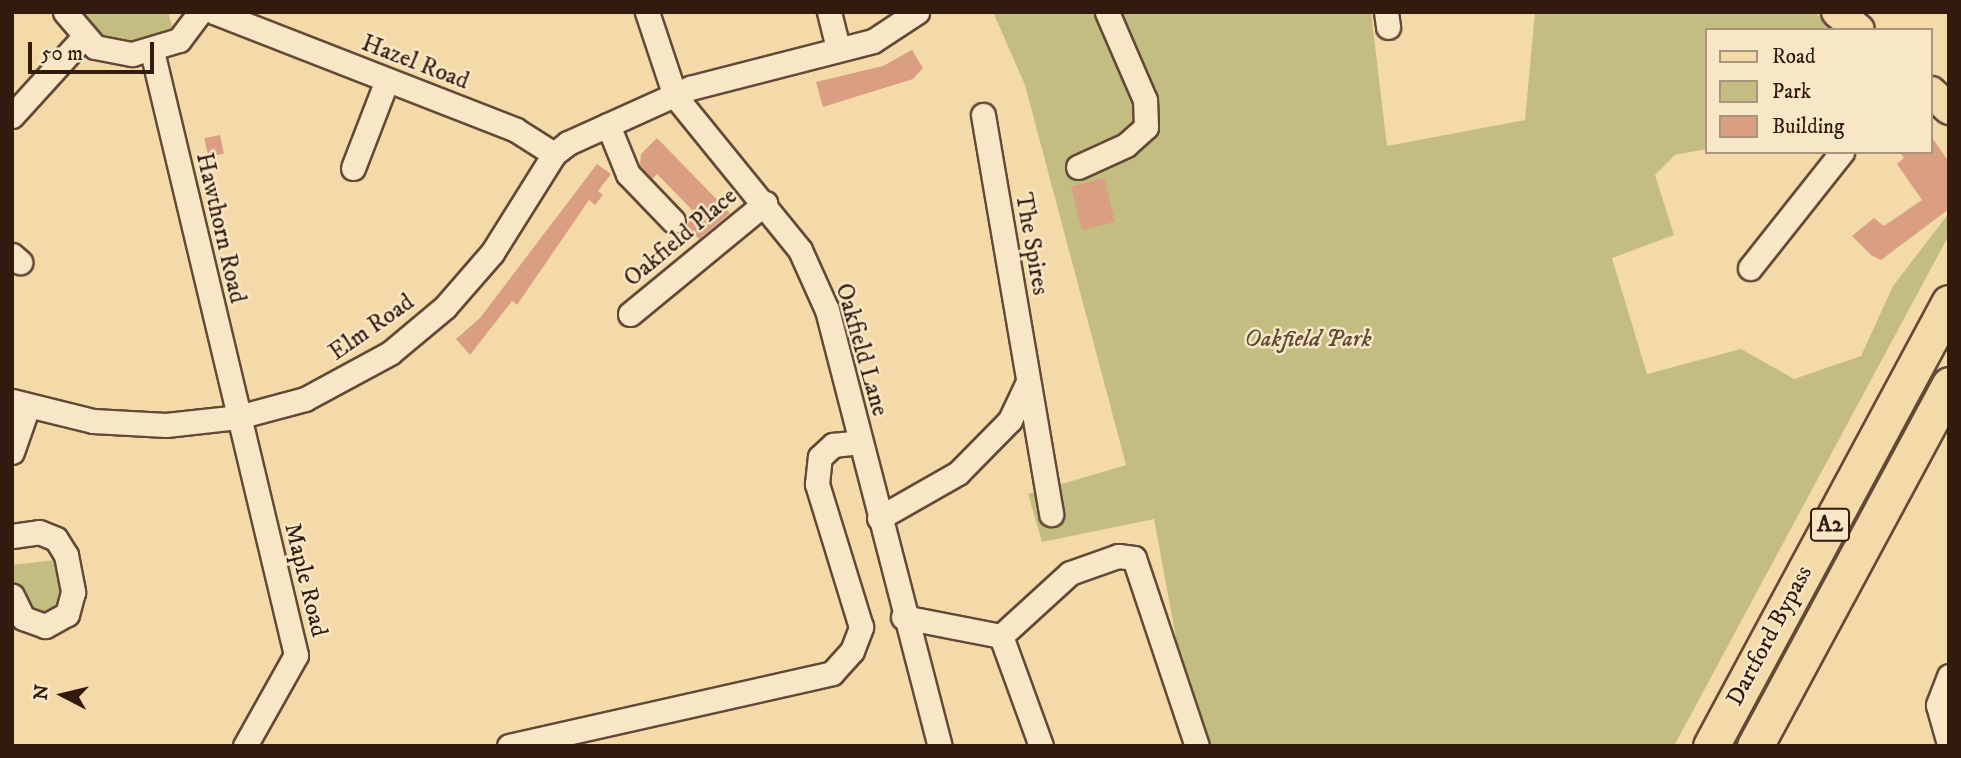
<!DOCTYPE html>
<style>
body{margin:0}
#map{position:relative;width:1961px;height:758px;overflow:hidden;background:#f4daa9;font-family:"IM FELL DW Pica",serif}
div>[style]{position:absolute}
.green>*{inset:0;background:#c4bd82}
.building>*{inset:0;background:#da9e82;transform-origin:0 0}
.roads{filter:drop-shadow(2px 0 #624a36) drop-shadow(-2px 0 #624a36) drop-shadow(0 2px #624a36) drop-shadow(0 -2px #624a36)}
.minor>*{height:23px;margin:-11.5px;padding:0 11.5px;transform-origin:11.5px;border-radius:11.5px;background:#f8e7c7}
.major>*{height:30px;margin:-15px;padding:0 15px;transform-origin:15px;border-radius:15px;background:#f4daa9}
.highway>*{height:35px;margin:-17.5px;padding:0 17.5px;transform-origin:17.5px;border-radius:17.5px;background:#f4daa9}
span{translate:-50% -50%;white-space:nowrap;text-align:center;line-height:1.15;-webkit-text-stroke:5px #f8e7c7;paint-order:stroke}
.shield-label span{padding:2px 5px;background:#f8e7c7;border:2px solid;border-radius:5px;-webkit-text-stroke-width:0}
.shield-label{font-size:23px;color:#321a0f;font-weight:700}
.street-label{font-size:24px;color:#321a0f}
.park-label{font-size:24px;color:#5e4b32;font-style:italic}
.frame{position:absolute;inset:0;border:14px solid #321a0f;pointer-events:none}
.legend{position:absolute;left:1705px;top:28px;width:228px;height:126px;box-sizing:border-box;background:#f8e7c7;border:2px solid #a9957d;margin:0;padding:9px 12px;list-style:none;font-size:21px;color:#321a0f}
.legend li{display:flex;align-items:center;gap:14px;height:35px}
.legend b{width:35px;border:2px solid #a9957d}
.north{position:absolute;left:28px;top:660px;width:70px;height:70px;-webkit-text-stroke:5px #f8e7c7;paint-order:stroke;rotate:277deg;font-size:19px;font-weight:700;line-height:28px;text-align:center;color:#321a0f}
.north::after{content:'';display:block;margin:auto;width:24px;height:32px;background:#321a0f;clip-path:polygon(50% 0,100% 100%,50% 72%,0 100%)}
.scale{position:absolute;left:28px;top:42px;width:126px;height:32px;box-sizing:border-box;border:4px solid #321a0f;border-top:0;padding-left:9px;font-size:21px;line-height:24px;white-space:nowrap;color:#321a0f;-webkit-text-stroke:5px #f8e7c7;paint-order:stroke}
</style>
<div id="map">
<div class="green">
<i style="clip-path:polygon(74px 12px,168px 12px,173px 29px,150px 45px,143px 36px,145px 46px,99px 40px)"></i>
<i style="clip-path:polygon(993px 12px,1371px 12px,1387px 146px,1525px 120px,1535px 12px,1814px 12px,1837px 30px,1707px 30px,1707px 149px,1675px 155px,1655px 175px,1674px 235px,1612px 258px,1647px 374px,1741px 349px,1794px 379px,1861px 356px,1893px 286px,1949px 213px,1949px 235px,1674px 746px,1196px 746px,1154px 519px,1042px 542px,1028px 494px,1126px 465px,1025px 85px)"></i>
<i style="clip-path:polygon(64px 559px,68px 583px,51px 621px,16px 601px,12px 565px)"></i>
</div>
<div class="building">
<i style="clip-path:polygon(912px 50px,923px 68px,913px 79px,823px 107px,816px 82px,883px 66px)"></i>
<i style="left:220px;top:135px;width:19px;height:16px;rotate:78deg"></i>
<i style="clip-path:polygon(1931px 136px,1949px 162px,1949px 209px,1881px 260px,1871px 255px,1852px 236px,1874px 218px,1884px 226px,1922px 200px,1897px 164px,1904px 158px,1900px 152px,1931px 152px)"></i>
<i style="clip-path:polygon(657px 138px,730px 213px,699px 239px,686px 226px,696px 214px,657px 174px,652px 179px,640px 166px,641px 154px)"></i>
<i style="clip-path:polygon(597px 164px,611px 174px,598px 191px,603px 195px,595px 205px,589px 200px,517px 305px,512px 301px,470px 355px,456px 339px,480px 318px)"></i>
<i style="left:1104px;top:178px;width:45px;height:34px;rotate:76deg"></i>
</div>
<div class="roads">
<div class="minor">
<i style="left:65px;top:12px;width:46px;rotate:49.4deg"></i>
<i style="left:95px;top:47px;width:38px;rotate:11deg"></i>
<i style="left:132px;top:54px;width:49px;rotate:-16.6deg"></i>
<i style="left:179px;top:40px;width:35px;rotate:-53deg"></i>
<i style="left:214px;top:12px;width:324px;rotate:21.3deg"></i>
<i style="left:516px;top:130px;width:45px;rotate:32.3deg"></i>
<i style="left:647px;top:12px;width:89px;rotate:71.6deg"></i>
<i style="left:675px;top:96px;width:198px;rotate:50.9deg"></i>
<i style="left:800px;top:250px;width:66px;rotate:65.8deg"></i>
<i style="left:827px;top:310px;width:450px;rotate:75.5deg"></i>
<i style="left:829px;top:12px;width:34px;rotate:76deg"></i>
<i style="left:1386px;top:12px;width:15px;rotate:82deg"></i>
<i style="left:152px;top:51px;width:621px;rotate:76.59deg"></i>
<i style="left:296px;top:655px;width:104px;rotate:119.3deg"></i>
<i style="left:983px;top:115px;width:405px;rotate:80.3deg"></i>
<i style="left:12px;top:116px;width:105px;rotate:-47.7deg"></i>
<i style="left:608px;top:125px;width:53px;rotate:67.8deg"></i>
<i style="left:628px;top:174px;width:65px;rotate:46.2deg"></i>
<i style="left:1078px;top:167px;width:53px;rotate:-24.6deg"></i>
<i style="left:1126px;top:145px;width:27px;rotate:-42deg"></i>
<i style="left:1146px;top:127px;width:27px;rotate:-92deg"></i>
<i style="left:1145px;top:100px;width:96px;rotate:-113.4deg"></i>
<i style="left:353px;top:168px;width:94px;rotate:-68.9deg"></i>
<i style="left:12px;top:255px;width:11px;rotate:41deg"></i>
<i style="left:1750px;top:268px;width:148px;rotate:-51.6deg"></i>
<i style="left:630px;top:314px;width:175px;rotate:-39.4deg"></i>
<i style="left:12px;top:401px;width:83px;rotate:13.9deg"></i>
<i style="left:93px;top:421px;width:73px;rotate:3.1deg"></i>
<i style="left:166px;top:425px;width:72px;rotate:-6.3deg"></i>
<i style="left:238px;top:417px;width:69px;rotate:-15deg"></i>
<i style="left:305px;top:399px;width:97px;rotate:-28.4deg"></i>
<i style="left:390px;top:353px;width:72px;rotate:-39.9deg"></i>
<i style="left:445px;top:307px;width:72px;rotate:-49deg"></i>
<i style="left:492px;top:253px;width:117px;rotate:-57.9deg"></i>
<i style="left:554px;top:154px;width:18px;rotate:-38deg"></i>
<i style="left:568px;top:143px;width:134px;rotate:-24.3deg"></i>
<i style="left:690px;top:88px;width:189px;rotate:-14.4deg"></i>
<i style="left:873px;top:41px;width:53px;rotate:-33.4deg"></i>
<i style="left:12px;top:452px;width:49px;rotate:-70.8deg"></i>
<i style="left:879px;top:518px;width:91px;rotate:-29.7deg"></i>
<i style="left:958px;top:473px;width:74px;rotate:-45.5deg"></i>
<i style="left:1010px;top:420px;width:42px;rotate:-64.7deg"></i>
<i style="left:12px;top:536px;width:27px;rotate:-8deg"></i>
<i style="left:39px;top:532px;width:18px;rotate:22deg"></i>
<i style="left:56px;top:539px;width:19px;rotate:58deg"></i>
<i style="left:66px;top:555px;width:38px;rotate:79deg"></i>
<i style="left:73px;top:592px;width:23px;rotate:105deg"></i>
<i style="left:67px;top:614px;width:25px;rotate:151deg"></i>
<i style="left:45px;top:626px;width:23px;rotate:-160deg"></i>
<i style="left:23px;top:618px;width:25px;rotate:-116deg"></i>
<i style="left:903px;top:617px;width:100px;rotate:11deg"></i>
<i style="left:1001px;top:636px;width:117px;rotate:70deg"></i>
<i style="left:1001px;top:636px;width:93px;rotate:-42.4deg"></i>
<i style="left:1070px;top:573px;width:51px;rotate:-19.5deg"></i>
<i style="left:1118px;top:556px;width:16px;rotate:7deg"></i>
<i style="left:1134px;top:558px;width:198px;rotate:71.5deg"></i>
<i style="left:1949px;top:676px;width:31px;rotate:111deg"></i>
<i style="left:1938px;top:705px;width:41px;rotate:74.2deg"></i>
<i style="left:509px;top:746px;width:331px;rotate:-12.7deg"></i>
<i style="left:832px;top:673px;width:30px;rotate:-48deg"></i>
<i style="left:852px;top:651px;width:26px;rotate:-69deg"></i>
<i style="left:861px;top:627px;width:150px;rotate:-107.1deg"></i>
<i style="left:817px;top:484px;width:27px;rotate:-84deg"></i>
<i style="left:820px;top:457px;width:18px;rotate:-43deg"></i>
<i style="left:833px;top:445px;width:27px;rotate:-6deg"></i>
</div>
<div class="major">
<i style="left:1837px;top:12px;width:28px;rotate:39deg"></i>
<i style="left:1931px;top:92px;width:25px;rotate:43deg"></i>
</div>
<div class="highway">
<i style="left:1711px;top:746px;width:503px;rotate:-61.75deg"></i>
<i style="left:1755px;top:746px;width:410px;rotate:-61.7deg"></i>
</div>
</div>
<div class="shield-label">
<span style="left:1830px;top:525px">A2</span>
</div>
<div class="street-label">
<span style="left:415px;top:63px;rotate:21deg">Hazel Road</span>
<span style="left:220px;top:228px;rotate:77deg">Hawthorn Road</span>
<span style="left:681px;top:238px;rotate:-40deg">Oakfield Place</span>
<span style="left:1031px;top:244px;rotate:80deg">The Spires</span>
<span style="left:372px;top:328px;rotate:-35deg">Elm Road</span>
<span style="left:861px;top:350px;rotate:74deg">Oakfield Lane</span>
<span style="left:305px;top:580px;rotate:76deg">Maple Road</span>
<span style="left:1770px;top:636px;rotate:-62deg">Dartford Bypass</span>
</div>
<div class="park-label">
<span style="left:1308px;top:340px">Oakfield Park</span>
</div>
<div class="frame"></div>
<ul class="legend">
<li><b style="height:9px;background:#f4daa9"></b>Road</li>
<li><b style="height:19px;background:#c4bd82"></b>Park</li>
<li><b style="height:19px;background:#da9e82"></b>Building</li>
</ul>
<div class="north">N</div>
<div class="scale">50 m</div>
</div>
